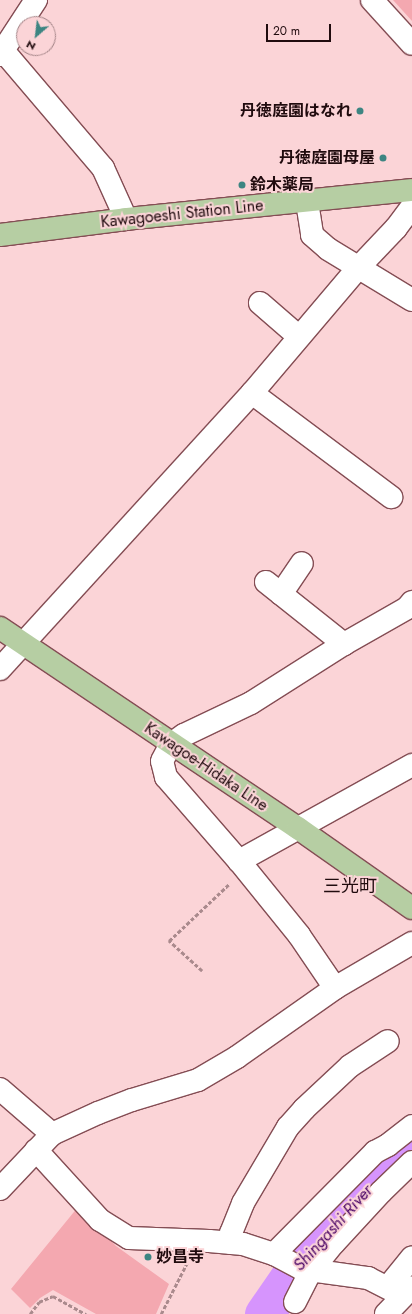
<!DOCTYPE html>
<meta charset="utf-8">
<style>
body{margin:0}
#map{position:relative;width:412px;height:1314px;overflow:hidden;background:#fbd4d7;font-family:Jost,"Noto Sans JP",sans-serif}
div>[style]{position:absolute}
.green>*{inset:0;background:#f4a8b0}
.river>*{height:39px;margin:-19.5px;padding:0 19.5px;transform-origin:19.5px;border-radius:19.5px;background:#d694fd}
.path>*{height:2.5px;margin-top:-1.25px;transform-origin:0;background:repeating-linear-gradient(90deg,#aa8a8d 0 4px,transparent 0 6px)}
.roads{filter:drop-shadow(1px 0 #844d54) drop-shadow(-1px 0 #844d54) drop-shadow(0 1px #844d54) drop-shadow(0 -1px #844d54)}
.minor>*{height:22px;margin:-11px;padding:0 11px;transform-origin:11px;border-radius:11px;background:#fff}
.major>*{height:22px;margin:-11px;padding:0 11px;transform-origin:11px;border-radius:11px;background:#b6cea3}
.dots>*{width:11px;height:11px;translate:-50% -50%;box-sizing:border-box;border:2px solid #fbd4d7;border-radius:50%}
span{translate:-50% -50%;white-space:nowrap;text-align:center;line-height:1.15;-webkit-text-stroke:4px #fbd4d7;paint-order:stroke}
.poi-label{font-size:16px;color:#200b0e;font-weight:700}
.right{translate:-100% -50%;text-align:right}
.left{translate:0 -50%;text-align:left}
.street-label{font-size:16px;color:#200b0e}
.water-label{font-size:17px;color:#490365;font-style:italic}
.quarter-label{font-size:18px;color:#200b0e}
.north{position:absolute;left:16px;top:16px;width:40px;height:40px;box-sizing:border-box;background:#fbd4d7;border:1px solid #a38487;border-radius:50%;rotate:208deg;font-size:11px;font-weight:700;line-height:16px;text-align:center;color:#200b0e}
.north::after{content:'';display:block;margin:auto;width:14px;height:18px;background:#3d8582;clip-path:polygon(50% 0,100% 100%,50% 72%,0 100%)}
.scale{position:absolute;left:266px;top:24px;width:65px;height:18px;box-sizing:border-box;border:2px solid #200b0e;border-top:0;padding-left:5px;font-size:12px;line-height:14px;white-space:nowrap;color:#200b0e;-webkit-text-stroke:3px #fbd4d7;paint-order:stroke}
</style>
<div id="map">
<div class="green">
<i style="clip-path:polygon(393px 0,412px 0,412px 21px)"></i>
<i style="clip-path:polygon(78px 1207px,116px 1246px,169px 1284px,156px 1314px,96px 1314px,53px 1290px,40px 1298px,30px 1308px,11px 1289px)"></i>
</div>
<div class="river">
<i style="left:264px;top:1314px;width:63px;rotate:-55.3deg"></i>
<i style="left:300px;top:1262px;width:84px;rotate:-49.3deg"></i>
<i style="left:355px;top:1198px;width:75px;rotate:-40.1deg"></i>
</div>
<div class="path">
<i style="left:202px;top:971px;width:45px;rotate:-137.7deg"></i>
<i style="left:169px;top:941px;width:83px;rotate:-43.5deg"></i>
<i style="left:30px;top:1314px;width:15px;rotate:-53deg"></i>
<i style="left:39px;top:1302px;width:15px;rotate:-23deg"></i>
<i style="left:53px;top:1296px;width:38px;rotate:29deg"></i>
<i style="left:161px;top:1314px;width:57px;rotate:-63deg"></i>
</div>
<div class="roads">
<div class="minor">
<i style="left:372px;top:0;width:59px;rotate:47.7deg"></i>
<i style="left:0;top:47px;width:159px;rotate:49.6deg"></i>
<i style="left:103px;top:168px;width:56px;rotate:65.7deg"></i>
<i style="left:0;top:55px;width:66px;rotate:-56.8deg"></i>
<i style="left:307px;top:202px;width:33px;rotate:81deg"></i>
<i style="left:312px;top:235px;width:21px;rotate:41deg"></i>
<i style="left:328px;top:249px;width:98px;rotate:31.3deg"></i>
<i style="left:260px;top:303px;width:50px;rotate:41deg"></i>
<i style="left:252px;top:393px;width:174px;rotate:36.8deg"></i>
<i style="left:266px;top:582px;width:100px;rotate:38.5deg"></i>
<i style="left:281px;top:594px;width:37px;rotate:-56deg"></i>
<i style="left:0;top:669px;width:374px;rotate:-47.6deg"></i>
<i style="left:252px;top:393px;width:164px;rotate:-49.7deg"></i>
<i style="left:358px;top:268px;width:55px;rotate:-46.5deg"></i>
<i style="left:396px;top:228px;width:26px;rotate:-53deg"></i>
<i style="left:239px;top:861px;width:198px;rotate:-29deg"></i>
<i style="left:335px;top:988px;width:64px;rotate:-124.2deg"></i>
<i style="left:299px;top:935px;width:95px;rotate:-129deg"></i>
<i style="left:239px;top:861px;width:111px;rotate:-131deg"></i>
<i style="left:166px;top:777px;width:16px;rotate:-104deg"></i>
<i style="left:162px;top:761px;width:19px;rotate:-62deg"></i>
<i style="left:171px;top:744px;width:16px;rotate:-35deg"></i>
<i style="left:184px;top:735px;width:74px;rotate:-25.5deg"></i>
<i style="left:251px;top:703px;width:110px;rotate:-32.4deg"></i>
<i style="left:344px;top:644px;width:73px;rotate:-29.7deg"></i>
<i style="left:407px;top:608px;width:8px;rotate:-50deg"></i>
<i style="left:0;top:1089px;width:69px;rotate:40.9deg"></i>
<i style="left:36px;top:1150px;width:95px;rotate:47.6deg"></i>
<i style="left:100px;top:1220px;width:34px;rotate:32deg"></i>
<i style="left:129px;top:1238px;width:80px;rotate:2.1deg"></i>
<i style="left:209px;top:1241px;width:34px;rotate:5deg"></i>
<i style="left:243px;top:1244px;width:33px;rotate:18deg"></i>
<i style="left:274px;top:1254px;width:32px;rotate:28deg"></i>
<i style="left:302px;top:1269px;width:67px;rotate:7.8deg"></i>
<i style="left:368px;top:1278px;width:39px;rotate:27deg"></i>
<i style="left:0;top:1189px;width:76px;rotate:-46.6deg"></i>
<i style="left:52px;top:1134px;width:51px;rotate:-24.5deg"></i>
<i style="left:98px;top:1113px;width:36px;rotate:-21deg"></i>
<i style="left:132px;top:1100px;width:69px;rotate:-16.9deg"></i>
<i style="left:198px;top:1080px;width:45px;rotate:-30.5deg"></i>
<i style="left:237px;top:1057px;width:120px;rotate:-35.1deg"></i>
<i style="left:335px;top:988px;width:89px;rotate:-30.3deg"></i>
<i style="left:231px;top:1243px;width:10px;rotate:-90deg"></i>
<i style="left:231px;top:1233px;width:32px;rotate:-68deg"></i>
<i style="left:243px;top:1203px;width:88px;rotate:-59.4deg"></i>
<i style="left:288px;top:1127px;width:24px;rotate:-48deg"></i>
<i style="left:304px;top:1109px;width:63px;rotate:-43.1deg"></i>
<i style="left:350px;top:1066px;width:45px;rotate:-33.3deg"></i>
<i style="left:274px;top:1254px;width:144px;rotate:-45.3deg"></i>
<i style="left:375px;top:1152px;width:15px;rotate:-28deg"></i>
<i style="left:388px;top:1145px;width:31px;rotate:-38deg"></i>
<i style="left:388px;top:1287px;width:38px;rotate:-51deg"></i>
<i style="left:295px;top:1302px;width:35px;rotate:-63deg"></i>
<i style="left:311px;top:1271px;width:36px;rotate:-51deg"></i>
<i style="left:334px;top:1243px;width:69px;rotate:-47.3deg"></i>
<i style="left:381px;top:1192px;width:43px;rotate:-44.1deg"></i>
<i style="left:386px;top:1314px;width:37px;rotate:-46deg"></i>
</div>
<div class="major">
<i style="left:0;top:235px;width:127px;rotate:-7.2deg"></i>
<i style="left:126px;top:219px;width:287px;rotate:-5.8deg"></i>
<i style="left:0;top:628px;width:359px;rotate:33.9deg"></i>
<i style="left:298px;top:828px;width:139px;rotate:35.1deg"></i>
</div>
</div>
<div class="dots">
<i style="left:360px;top:111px;background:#3d8582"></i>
<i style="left:383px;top:158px;background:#3d8582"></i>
<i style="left:242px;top:185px;background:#3d8582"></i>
<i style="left:148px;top:1257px;background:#3d8582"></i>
</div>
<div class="poi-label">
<span class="right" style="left:352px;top:111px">丹徳庭園はなれ</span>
<span class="right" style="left:375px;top:158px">丹徳庭園母屋</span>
<span class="left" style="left:250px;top:185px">鈴木薬局</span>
<span class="left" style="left:156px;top:1257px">妙昌寺</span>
</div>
<div class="street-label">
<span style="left:182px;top:214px;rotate:-6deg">Kawagoeshi Station Line</span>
<span style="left:206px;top:767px;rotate:34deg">Kawagoe-Hidaka Line</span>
</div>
<div class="water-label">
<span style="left:333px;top:1228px;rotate:-48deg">Shingashi River</span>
</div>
<div class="quarter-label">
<span style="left:350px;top:886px">三光町</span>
</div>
<div class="north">N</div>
<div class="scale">20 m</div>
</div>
